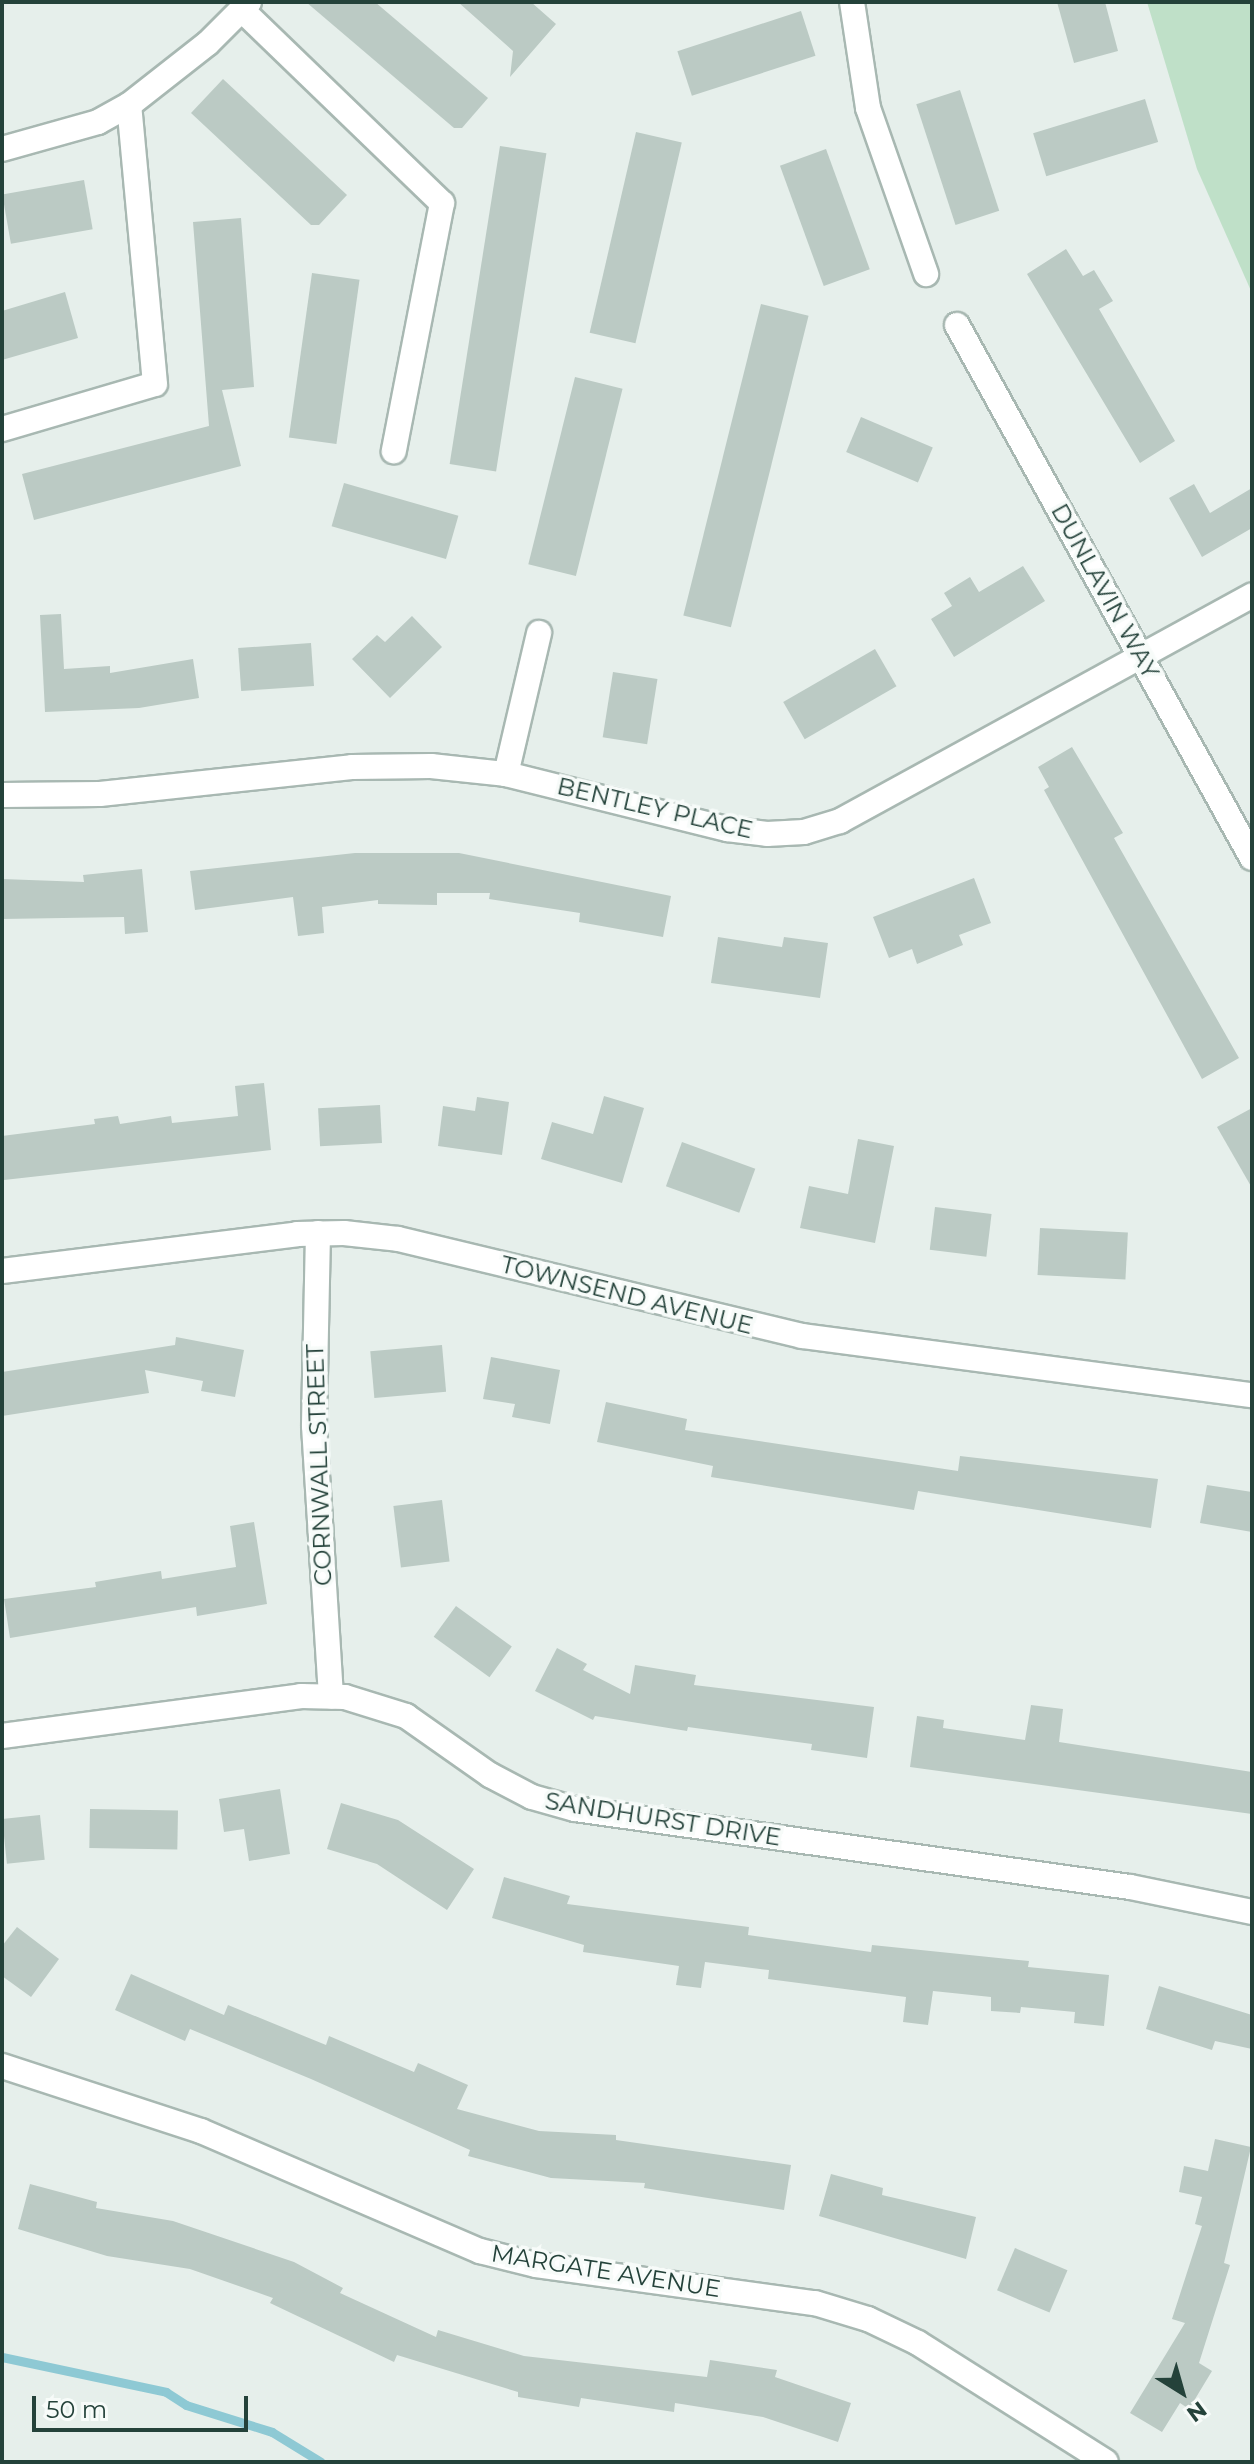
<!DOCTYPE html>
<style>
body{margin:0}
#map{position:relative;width:1254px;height:2464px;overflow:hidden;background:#e6efeb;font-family:Montserrat,sans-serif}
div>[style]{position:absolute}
.green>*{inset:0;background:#bfe0c8}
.stream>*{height:9px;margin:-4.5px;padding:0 4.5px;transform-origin:4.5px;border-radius:4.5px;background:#8ec9d4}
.building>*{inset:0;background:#bbcac4;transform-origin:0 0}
.roads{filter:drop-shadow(2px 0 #a8b8b2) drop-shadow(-2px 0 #a8b8b2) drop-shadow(0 2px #a8b8b2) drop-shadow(0 -2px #a8b8b2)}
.minor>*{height:24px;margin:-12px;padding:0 12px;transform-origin:12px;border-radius:12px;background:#fff}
span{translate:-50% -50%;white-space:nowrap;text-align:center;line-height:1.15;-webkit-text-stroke:7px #f7fbf9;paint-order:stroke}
.street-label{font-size:24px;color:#24423a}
.frame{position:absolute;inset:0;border:4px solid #24423a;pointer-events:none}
.north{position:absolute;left:1142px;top:2352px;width:80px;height:80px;-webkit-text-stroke:6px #f7fbf9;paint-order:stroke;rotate:143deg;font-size:22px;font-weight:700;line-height:32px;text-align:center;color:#24423a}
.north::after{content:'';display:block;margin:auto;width:28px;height:36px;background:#24423a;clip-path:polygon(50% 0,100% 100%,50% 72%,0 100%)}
.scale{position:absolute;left:32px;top:2396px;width:216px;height:36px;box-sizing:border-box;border:4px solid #24423a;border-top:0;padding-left:10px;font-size:24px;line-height:28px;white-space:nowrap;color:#24423a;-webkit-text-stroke:6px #f7fbf9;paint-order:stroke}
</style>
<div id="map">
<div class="green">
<i style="clip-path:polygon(1147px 2px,1252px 2px,1252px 293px,1197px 169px)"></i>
</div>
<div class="stream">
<i style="left:2px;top:2357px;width:168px;rotate:12deg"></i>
<i style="left:166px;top:2392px;width:24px;rotate:33deg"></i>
<i style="left:186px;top:2405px;width:90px;rotate:17.4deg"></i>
<i style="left:272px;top:2432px;width:57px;rotate:31.5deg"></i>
</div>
<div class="building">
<i style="clip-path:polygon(306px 2px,375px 2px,488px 98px,462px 128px,454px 128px)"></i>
<i style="clip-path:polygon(458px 2px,531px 2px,556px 24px,510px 77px,513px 51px)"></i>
<i style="clip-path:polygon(1057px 2px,1105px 2px,1118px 51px,1074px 63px)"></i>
<i style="left:801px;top:11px;width:47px;height:130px;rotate:72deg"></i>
<i style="clip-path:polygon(223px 79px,347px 195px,319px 225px,311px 225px,191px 113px)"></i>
<i style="left:960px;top:90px;width:127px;height:46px;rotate:72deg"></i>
<i style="left:1145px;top:99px;width:45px;height:117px;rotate:73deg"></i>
<i style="left:636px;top:132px;width:47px;height:206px;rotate:13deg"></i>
<i style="left:500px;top:146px;width:47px;height:322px;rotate:9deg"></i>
<i style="left:826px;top:149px;width:128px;height:49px;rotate:70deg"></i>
<i style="left:84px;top:180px;width:50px;height:83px;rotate:80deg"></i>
<i style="clip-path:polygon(241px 218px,254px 387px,222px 390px,241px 466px,34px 520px,22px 474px,209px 426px,193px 222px)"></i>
<i style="clip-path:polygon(1066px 249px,1083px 276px,1094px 270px,1113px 301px,1099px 309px,1175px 441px,1140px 463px,1027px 274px)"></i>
<i style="left:312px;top:273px;width:48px;height:166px;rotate:8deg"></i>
<i style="clip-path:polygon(65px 292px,78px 338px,2px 360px,2px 311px)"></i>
<i style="left:761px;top:304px;width:49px;height:321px;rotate:14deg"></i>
<i style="left:575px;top:377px;width:49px;height:193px;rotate:14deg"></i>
<i style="left:861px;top:417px;width:78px;height:38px;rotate:23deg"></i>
<i style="left:344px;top:483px;width:119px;height:45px;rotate:16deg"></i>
<i style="clip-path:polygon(1194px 484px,1210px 513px,1252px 488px,1252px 528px,1202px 557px,1169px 498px)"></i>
<i style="clip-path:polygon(1023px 566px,1045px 601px,954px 657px,931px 619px,952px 606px,944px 593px,970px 577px,979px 592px)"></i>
<i style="clip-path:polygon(61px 614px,64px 669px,110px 666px,110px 673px,193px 659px,199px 698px,139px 708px,45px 712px,40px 615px)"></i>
<i style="clip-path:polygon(412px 616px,442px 647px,390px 698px,352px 659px,377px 635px,385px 642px)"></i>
<i style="left:311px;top:643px;width:43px;height:73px;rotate:86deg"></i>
<i style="left:875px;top:649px;width:43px;height:106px;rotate:60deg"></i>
<i style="left:613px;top:672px;width:45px;height:66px;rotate:9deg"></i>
<i style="clip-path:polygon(1072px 747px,1123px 833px,1114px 838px,1239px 1058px,1202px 1079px,1044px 790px,1049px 787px,1038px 767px)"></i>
<i style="clip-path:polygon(355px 853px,459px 853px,671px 896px,663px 937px,579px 922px,580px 913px,489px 899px,490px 893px,437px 893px,437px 905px,378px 904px,378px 900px,322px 907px,324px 933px,298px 936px,293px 897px,195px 910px,190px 871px)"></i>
<i style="clip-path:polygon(142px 869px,148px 932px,125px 934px,124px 917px,2px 919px,2px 879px,84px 882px,83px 875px)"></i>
<i style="clip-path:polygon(974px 878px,991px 923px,959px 935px,963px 945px,917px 964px,912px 949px,889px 958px,873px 917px)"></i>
<i style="clip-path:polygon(718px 937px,782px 947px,784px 937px,828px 943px,820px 998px,711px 983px)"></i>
<i style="clip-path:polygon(264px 1083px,271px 1150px,4px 1180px,2px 1136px,95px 1124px,94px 1119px,118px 1116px,120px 1124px,171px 1116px,172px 1123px,238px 1116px,235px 1086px)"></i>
<i style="clip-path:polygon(604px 1096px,644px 1108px,622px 1183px,541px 1159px,552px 1122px,593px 1134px)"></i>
<i style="clip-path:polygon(477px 1097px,509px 1102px,502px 1155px,438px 1146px,443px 1106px,475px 1111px)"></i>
<i style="left:380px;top:1105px;width:38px;height:62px;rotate:87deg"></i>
<i style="clip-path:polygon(1252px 1108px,1252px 1188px,1217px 1127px)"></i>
<i style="clip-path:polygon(858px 1139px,894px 1146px,875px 1243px,800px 1228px,809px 1186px,848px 1194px)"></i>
<i style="left:682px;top:1142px;width:78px;height:47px;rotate:20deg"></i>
<i style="left:935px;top:1207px;width:57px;height:43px;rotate:7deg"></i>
<i style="left:1040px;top:1228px;width:88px;height:47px;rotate:3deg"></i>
<i style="clip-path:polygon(176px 1337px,244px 1350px,235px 1397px,201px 1391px,203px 1381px,145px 1370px,149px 1393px,2px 1416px,2px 1372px,175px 1345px)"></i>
<i style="left:442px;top:1345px;width:47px;height:72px;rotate:85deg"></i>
<i style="clip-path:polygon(491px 1357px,560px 1370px,550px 1424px,512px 1417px,515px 1404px,483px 1399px)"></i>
<i style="clip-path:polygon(606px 1402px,687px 1419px,685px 1430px,958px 1471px,960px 1456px,1158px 1479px,1151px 1528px,918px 1491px,914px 1510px,711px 1477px,713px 1466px,597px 1442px)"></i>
<i style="clip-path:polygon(1207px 1485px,1252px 1492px,1252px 1532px,1200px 1523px)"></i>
<i style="left:442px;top:1500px;width:62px;height:49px;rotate:83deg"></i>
<i style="clip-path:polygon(254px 1522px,267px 1604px,197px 1616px,196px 1607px,10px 1638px,4px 1599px,96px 1587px,95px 1582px,161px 1571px,162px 1579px,236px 1567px,230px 1526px)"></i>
<i style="left:456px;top:1606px;width:69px;height:38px;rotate:36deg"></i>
<i style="clip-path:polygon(557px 1648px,587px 1664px,583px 1670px,630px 1694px,635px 1665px,696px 1675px,694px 1685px,874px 1707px,867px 1758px,811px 1750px,812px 1744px,688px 1727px,687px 1731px,595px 1716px,593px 1720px,535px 1691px)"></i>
<i style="clip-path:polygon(1031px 1705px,1063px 1709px,1059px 1742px,1252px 1772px,1252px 1814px,910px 1767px,917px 1716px,944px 1720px,943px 1728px,1025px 1740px)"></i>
<i style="clip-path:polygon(280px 1789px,290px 1854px,249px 1861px,244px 1829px,224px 1832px,219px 1799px)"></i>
<i style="clip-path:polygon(341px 1803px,398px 1820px,474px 1869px,447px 1910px,377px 1864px,327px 1849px)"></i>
<i style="left:90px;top:1809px;width:88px;height:39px;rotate:1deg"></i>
<i style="left:40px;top:1815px;width:45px;height:38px;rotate:84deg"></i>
<i style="clip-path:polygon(504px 1877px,570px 1896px,567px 1904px,749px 1927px,748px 1935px,871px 1952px,872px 1945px,1029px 1961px,1028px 1967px,1109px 1975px,1104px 2026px,1074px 2023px,1075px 2012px,1021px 2007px,1020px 2013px,991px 2011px,991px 1997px,933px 1991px,928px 2025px,903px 2022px,906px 1997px,768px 1979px,769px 1970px,705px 1962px,701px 1988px,676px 1985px,679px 1966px,583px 1952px,584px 1945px,492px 1918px)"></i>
<i style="clip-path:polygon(17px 1927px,59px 1959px,31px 1997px,2px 1976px,2px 1946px)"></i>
<i style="clip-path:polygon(131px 1974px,224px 2015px,228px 2005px,326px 2045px,329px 2036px,414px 2072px,418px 2063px,468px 2085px,457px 2109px,539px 2131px,616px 2135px,616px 2140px,791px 2165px,784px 2210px,644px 2188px,645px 2183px,551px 2178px,468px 2156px,470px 2150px,311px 2079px,190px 2029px,185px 2041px,115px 2010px)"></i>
<i style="clip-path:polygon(1159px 1986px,1252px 2015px,1252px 2049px,1215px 2041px,1212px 2050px,1146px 2029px)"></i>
<i style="clip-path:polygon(1215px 2139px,1251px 2147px,1224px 2263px,1230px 2265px,1199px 2363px,1212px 2371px,1189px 2409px,1180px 2403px,1162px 2432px,1130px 2413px,1185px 2323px,1172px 2319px,1202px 2226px,1195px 2224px,1202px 2197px,1179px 2192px,1184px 2166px,1208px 2171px)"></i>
<i style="clip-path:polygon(831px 2174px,883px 2188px,882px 2195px,976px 2217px,966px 2259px,819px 2216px)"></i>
<i style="clip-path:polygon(30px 2184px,97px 2202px,96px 2208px,173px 2221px,294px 2262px,343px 2288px,340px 2293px,436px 2337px,438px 2330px,524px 2356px,707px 2377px,710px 2360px,777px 2370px,775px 2377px,851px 2403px,838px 2442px,763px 2417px,675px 2403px,674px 2412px,581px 2398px,579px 2407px,518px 2397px,518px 2392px,397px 2355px,394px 2362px,270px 2303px,273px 2298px,190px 2269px,107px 2256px,18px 2229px)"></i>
<i style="left:1015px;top:2248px;width:57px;height:46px;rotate:23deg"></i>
</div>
<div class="roads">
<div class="minor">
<i style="left:852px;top:2px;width:107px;rotate:81.4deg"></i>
<i style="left:868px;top:108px;width:176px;rotate:70.7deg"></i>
<i style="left:242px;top:10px;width:278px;rotate:44deg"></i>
<i style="left:442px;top:203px;width:253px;rotate:101deg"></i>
<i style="left:2px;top:149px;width:100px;rotate:-15.7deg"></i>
<i style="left:98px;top:122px;width:35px;rotate:-29deg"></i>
<i style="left:129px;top:105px;width:100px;rotate:-38.1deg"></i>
<i style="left:208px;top:43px;width:58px;rotate:-45deg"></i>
<i style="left:957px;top:325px;width:609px;rotate:61.04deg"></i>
<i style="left:2px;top:429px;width:159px;rotate:-16.4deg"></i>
<i style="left:155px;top:384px;width:280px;rotate:-95.3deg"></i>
<i style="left:506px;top:774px;width:145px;rotate:-76.8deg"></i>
<i style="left:2px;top:795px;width:98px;rotate:-0.6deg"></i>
<i style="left:100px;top:794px;width:253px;rotate:-6.1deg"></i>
<i style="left:352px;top:767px;width:79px;rotate:-0.7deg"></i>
<i style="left:431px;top:766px;width:75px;rotate:6.1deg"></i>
<i style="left:506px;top:774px;width:228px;rotate:14deg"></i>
<i style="left:727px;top:829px;width:40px;rotate:7.1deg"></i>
<i style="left:767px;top:834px;width:37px;rotate:-3deg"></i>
<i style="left:804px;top:832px;width:38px;rotate:-17deg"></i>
<i style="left:840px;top:821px;width:470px;rotate:-28.7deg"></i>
<i style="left:318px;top:1233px;width:193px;rotate:91.2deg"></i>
<i style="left:314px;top:1426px;width:271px;rotate:86.4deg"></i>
<i style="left:2px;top:1271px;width:297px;rotate:-7.1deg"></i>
<i style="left:297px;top:1234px;width:47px;rotate:-1.2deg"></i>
<i style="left:344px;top:1233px;width:54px;rotate:6.3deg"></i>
<i style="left:398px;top:1239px;width:415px;rotate:13.5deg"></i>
<i style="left:802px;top:1336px;width:454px;rotate:7.5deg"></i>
<i style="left:2px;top:1736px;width:302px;rotate:-7.6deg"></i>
<i style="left:301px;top:1696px;width:44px;rotate:1.3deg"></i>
<i style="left:345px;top:1697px;width:64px;rotate:17.3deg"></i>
<i style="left:406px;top:1716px;width:103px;rotate:35.1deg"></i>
<i style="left:490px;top:1775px;width:47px;rotate:27.6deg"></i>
<i style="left:532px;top:1797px;width:45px;rotate:15.6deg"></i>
<i style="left:575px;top:1809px;width:560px;rotate:8deg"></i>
<i style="left:1130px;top:1887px;width:125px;rotate:11.6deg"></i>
<i style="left:2px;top:2066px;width:209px;rotate:18.1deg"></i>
<i style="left:201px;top:2131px;width:304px;rotate:23.3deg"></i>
<i style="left:480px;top:2251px;width:58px;rotate:14deg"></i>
<i style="left:536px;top:2265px;width:282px;rotate:7.8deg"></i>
<i style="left:815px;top:2303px;width:55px;rotate:16.8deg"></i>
<i style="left:868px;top:2319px;width:55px;rotate:25.6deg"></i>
<i style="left:918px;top:2343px;width:222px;rotate:32.3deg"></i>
</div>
</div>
<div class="street-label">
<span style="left:1105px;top:591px;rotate:61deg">DUNLAVIN WAY</span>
<span style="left:655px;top:808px;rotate:13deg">BENTLEY PLACE</span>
<span style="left:627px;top:1295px;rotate:14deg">TOWNSEND AVENUE</span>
<span style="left:319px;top:1465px;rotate:-92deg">CORNWALL STREET</span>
<span style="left:663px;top:1819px;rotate:9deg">SANDHURST DRIVE</span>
<span style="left:606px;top:2271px;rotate:9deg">MARGATE AVENUE</span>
</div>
<div class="frame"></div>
<div class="north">N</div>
<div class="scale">50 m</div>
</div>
